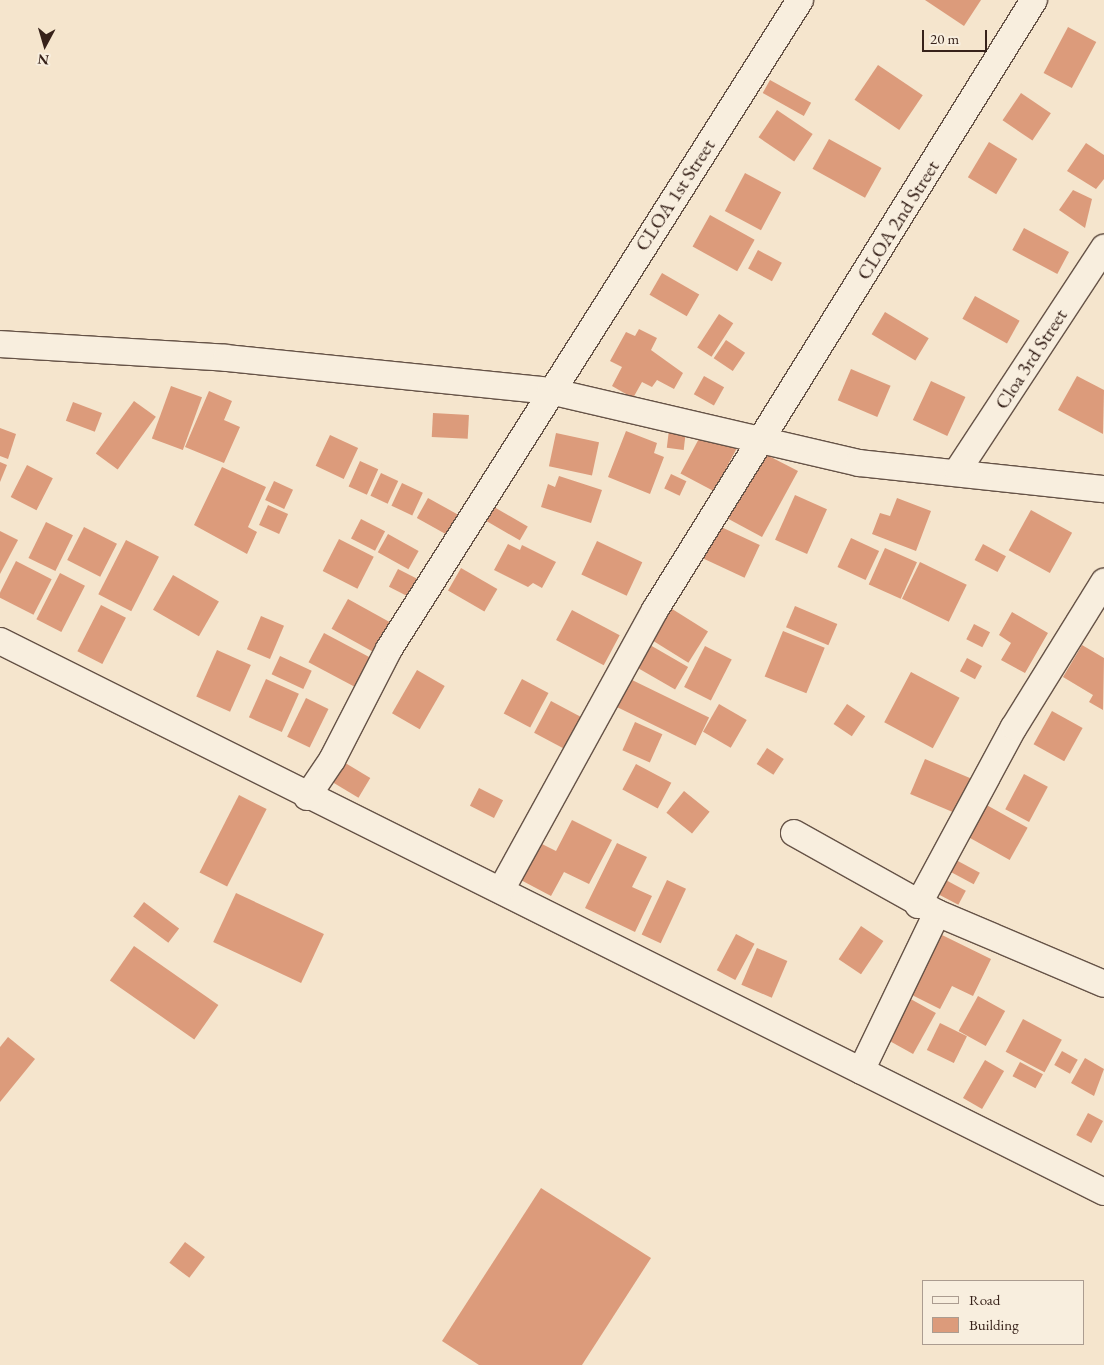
<!DOCTYPE html>
<style>
body{margin:0}
#map{position:relative;width:1104px;height:1365px;overflow:hidden;background:#f5e5cd;font-family:"EB Garamond",serif}
div>[style]{position:absolute}
.building>*{inset:0;background:#dc9b7b;transform-origin:0 0}
.roads{filter:drop-shadow(1px 0 #665347) drop-shadow(-1px 0 #665347) drop-shadow(0 1px #665347) drop-shadow(0 -1px #665347)}
.minor>*{height:26px;margin:-13px;padding:0 13px;transform-origin:13px;border-radius:13px;background:#f8eede}
span{translate:-50% -50%;white-space:nowrap;text-align:center;line-height:1.15;-webkit-text-stroke:4px #f8eede;paint-order:stroke}
.street-label{font-size:20px;color:#37221a}
.legend{position:absolute;left:922px;top:1280px;width:162px;height:65px;box-sizing:border-box;background:#f8eede;border:1px solid #ab9c90;margin:0;padding:6px 9px;list-style:none;font-size:15px;color:#37221a}
.legend li{display:flex;align-items:center;gap:10px;height:25px}
.legend b{width:25px;border:1px solid #ab9c90}
.north{position:absolute;left:20px;top:20px;width:50px;height:50px;-webkit-text-stroke:4px #f8eede;paint-order:stroke;rotate:186deg;font-size:14px;font-weight:700;line-height:20px;text-align:center;color:#37221a}
.north::after{content:'';display:block;margin:auto;width:18px;height:22px;background:#37221a;clip-path:polygon(50% 0,100% 100%,50% 72%,0 100%)}
.scale{position:absolute;left:922px;top:30px;width:65px;height:22px;box-sizing:border-box;border:2px solid #37221a;border-top:0;padding-left:6px;font-size:15px;line-height:18px;white-space:nowrap;color:#37221a;-webkit-text-stroke:4px #f8eede;paint-order:stroke}
</style>
<div id="map">
<div class="building">
<i style="clip-path:polygon(925px 0,981px 0,964px 26px)"></i>
<i style="left:1068px;top:27px;width:32px;height:52px;rotate:28deg"></i>
<i style="left:878px;top:65px;width:54px;height:42px;rotate:34deg"></i>
<i style="left:770px;top:80px;width:47px;height:15px;rotate:29deg"></i>
<i style="left:1021px;top:93px;width:36px;height:33px;rotate:34deg"></i>
<i style="left:777px;top:110px;width:43px;height:33px;rotate:34deg"></i>
<i style="left:829px;top:139px;width:60px;height:34px;rotate:29deg"></i>
<i style="left:989px;top:142px;width:33px;height:41px;rotate:31deg"></i>
<i style="clip-path:polygon(1086px 143px,1104px 155px,1104px 179px,1096px 189px,1067px 171px)"></i>
<i style="left:745px;top:173px;width:41px;height:43px;rotate:28deg"></i>
<i style="clip-path:polygon(1073px 190px,1092px 199px,1085px 228px,1059px 210px)"></i>
<i style="left:710px;top:215px;width:51px;height:36px;rotate:29deg"></i>
<i style="left:1024px;top:228px;width:51px;height:25px;rotate:28deg"></i>
<i style="left:758px;top:250px;width:27px;height:21px;rotate:28deg"></i>
<i style="left:662px;top:273px;width:43px;height:25px;rotate:30deg"></i>
<i style="left:975px;top:296px;width:51px;height:26px;rotate:29deg"></i>
<i style="left:885px;top:312px;width:51px;height:26px;rotate:31deg"></i>
<i style="left:719px;top:314px;width:17px;height:40px;rotate:33deg"></i>
<i style="clip-path:polygon(639px 329px,657px 338px,651px 350px,683px 373px,674px 389px,657px 380px,652px 387px,642px 382px,633px 398px,612px 386px,622px 367px,610px 361px,626px 332px,635px 336px)"></i>
<i style="left:726px;top:340px;width:23px;height:22px;rotate:34deg"></i>
<i style="left:851px;top:369px;width:43px;height:34px;rotate:23deg"></i>
<i style="left:704px;top:376px;width:23px;height:21px;rotate:29deg"></i>
<i style="clip-path:polygon(1077px 376px,1104px 390px,1103px 434px,1058px 410px)"></i>
<i style="left:931px;top:381px;width:38px;height:43px;rotate:25deg"></i>
<i style="left:171px;top:386px;width:33px;height:56px;rotate:20deg"></i>
<i style="clip-path:polygon(209px 391px,232px 401px,224px 420px,240px 427px,224px 463px,185px 447px)"></i>
<i style="left:134px;top:401px;width:27px;height:65px;rotate:36deg"></i>
<i style="left:73px;top:402px;width:31px;height:20px;rotate:21deg"></i>
<i style="left:433px;top:413px;width:36px;height:24px;rotate:3deg"></i>
<i style="clip-path:polygon(0 428px,16px 434px,8px 459px,0 456px)"></i>
<i style="left:669px;top:430px;width:17px;height:18px;rotate:7deg"></i>
<i style="clip-path:polygon(626px 431px,657px 443px,654px 453px,664px 457px,650px 494px,608px 477px)"></i>
<i style="left:703px;top:431px;width:38px;height:48px;rotate:28deg"></i>
<i style="left:556px;top:433px;width:44px;height:34px;rotate:12deg"></i>
<i style="left:330px;top:435px;width:31px;height:34px;rotate:25deg"></i>
<i style="clip-path:polygon(765px 454px,798px 471px,762px 537px,723px 516px)"></i>
<i style="left:360px;top:461px;width:20px;height:28px;rotate:24deg"></i>
<i style="clip-path:polygon(0 462px,7px 465px,0 482px)"></i>
<i style="left:27px;top:465px;width:29px;height:36px;rotate:27deg"></i>
<i style="clip-path:polygon(222px 467px,266px 487px,248px 527px,257px 532px,247px 554px,194px 525px)"></i>
<i style="left:381px;top:473px;width:19px;height:25px;rotate:25deg"></i>
<i style="left:671px;top:474px;width:17px;height:16px;rotate:25deg"></i>
<i style="clip-path:polygon(559px 476px,602px 490px,591px 523px,541px 507px,548px 484px,555px 487px)"></i>
<i style="left:274px;top:481px;width:21px;height:21px;rotate:25deg"></i>
<i style="left:402px;top:483px;width:23px;height:25px;rotate:25deg"></i>
<i style="left:795px;top:495px;width:35px;height:49px;rotate:24deg"></i>
<i style="left:428px;top:498px;width:38px;height:23px;rotate:29deg"></i>
<i style="clip-path:polygon(897px 498px,931px 511px,916px 551px,872px 534px,880px 513px,890px 516px)"></i>
<i style="left:268px;top:505px;width:22px;height:22px;rotate:24deg"></i>
<i style="left:494px;top:507px;width:39px;height:16px;rotate:30deg"></i>
<i style="left:1031px;top:510px;width:47px;height:46px;rotate:29deg"></i>
<i style="left:361px;top:519px;width:27px;height:22px;rotate:27deg"></i>
<i style="left:46px;top:522px;width:30px;height:40px;rotate:26deg"></i>
<i style="left:719px;top:526px;width:45px;height:36px;rotate:25deg"></i>
<i style="left:84px;top:527px;width:37px;height:37px;rotate:27deg"></i>
<i style="clip-path:polygon(0 531px,18px 540px,0 574px)"></i>
<i style="left:388px;top:534px;width:35px;height:21px;rotate:29deg"></i>
<i style="left:851px;top:538px;width:31px;height:32px;rotate:25deg"></i>
<i style="left:339px;top:539px;width:39px;height:36px;rotate:27deg"></i>
<i style="left:126px;top:540px;width:37px;height:61px;rotate:27deg"></i>
<i style="left:597px;top:541px;width:50px;height:37px;rotate:25deg"></i>
<i style="clip-path:polygon(508px 544px,520px 550px,522px 545px,556px 562px,542px 588px,533px 583px,528px 587px,494px 570px)"></i>
<i style="left:983px;top:544px;width:26px;height:18px;rotate:28deg"></i>
<i style="left:885px;top:548px;width:35px;height:40px;rotate:24deg"></i>
<i style="left:16px;top:561px;width:40px;height:40px;rotate:27deg"></i>
<i style="left:920px;top:562px;width:52px;height:41px;rotate:26deg"></i>
<i style="left:461px;top:568px;width:42px;height:26px;rotate:30deg"></i>
<i style="left:398px;top:569px;width:27px;height:20px;rotate:27deg"></i>
<i style="left:60px;top:573px;width:28px;height:52px;rotate:27deg"></i>
<i style="left:173px;top:575px;width:53px;height:40px;rotate:30deg"></i>
<i style="left:348px;top:599px;width:48px;height:34px;rotate:29deg"></i>
<i style="left:101px;top:605px;width:28px;height:52px;rotate:27deg"></i>
<i style="left:795px;top:606px;width:46px;height:23px;rotate:23deg"></i>
<i style="left:669px;top:607px;width:46px;height:37px;rotate:32deg"></i>
<i style="left:572px;top:610px;width:54px;height:34px;rotate:28deg"></i>
<i style="clip-path:polygon(1012px 612px,1048px 633px,1025px 673px,1001px 660px,1011px 643px,999px 635px)"></i>
<i style="left:261px;top:616px;width:25px;height:36px;rotate:23deg"></i>
<i style="left:974px;top:624px;width:18px;height:17px;rotate:27deg"></i>
<i style="left:783px;top:631px;width:45px;height:49px;rotate:22deg"></i>
<i style="left:324px;top:633px;width:57px;height:33px;rotate:28deg"></i>
<i style="left:650px;top:645px;width:44px;height:26px;rotate:30deg"></i>
<i style="clip-path:polygon(1082px 645px,1104px 658px,1103px 710px,1089px 702px,1093px 695px,1063px 677px)"></i>
<i style="left:705px;top:646px;width:30px;height:46px;rotate:27deg"></i>
<i style="left:217px;top:650px;width:37px;height:51px;rotate:24deg"></i>
<i style="left:280px;top:656px;width:35px;height:20px;rotate:25deg"></i>
<i style="left:967px;top:658px;width:17px;height:15px;rotate:28deg"></i>
<i style="left:417px;top:670px;width:32px;height:50px;rotate:30deg"></i>
<i style="left:911px;top:672px;width:55px;height:57px;rotate:28deg"></i>
<i style="left:266px;top:679px;width:36px;height:42px;rotate:24deg"></i>
<i style="left:522px;top:679px;width:30px;height:39px;rotate:28deg"></i>
<i style="left:630px;top:679px;width:88px;height:31px;rotate:26deg"></i>
<i style="left:306px;top:698px;width:25px;height:43px;rotate:26deg"></i>
<i style="left:551px;top:701px;width:42px;height:36px;rotate:28deg"></i>
<i style="left:719px;top:704px;width:32px;height:32px;rotate:30deg"></i>
<i style="left:847px;top:704px;width:22px;height:24px;rotate:34deg"></i>
<i style="left:1052px;top:711px;width:35px;height:38px;rotate:29deg"></i>
<i style="left:635px;top:722px;width:30px;height:31px;rotate:24deg"></i>
<i style="left:767px;top:748px;width:20px;height:19px;rotate:33deg"></i>
<i style="left:925px;top:759px;width:50px;height:38px;rotate:23deg"></i>
<i style="left:342px;top:761px;width:33px;height:23px;rotate:31deg"></i>
<i style="left:636px;top:764px;width:40px;height:29px;rotate:28deg"></i>
<i style="left:1024px;top:774px;width:27px;height:40px;rotate:28deg"></i>
<i style="left:479px;top:788px;width:27px;height:20px;rotate:27deg"></i>
<i style="left:684px;top:791px;width:33px;height:28px;rotate:39deg"></i>
<i style="left:239px;top:795px;width:31px;height:87px;rotate:27deg"></i>
<i style="left:983px;top:803px;width:51px;height:37px;rotate:29deg"></i>
<i style="clip-path:polygon(572px 820px,612px 840px,589px 884px,564px 872px,551px 896px,517px 878px,536px 841px,556px 851px)"></i>
<i style="clip-path:polygon(617px 843px,647px 857px,632px 887px,652px 896px,635px 932px,585px 908px)"></i>
<i style="left:956px;top:860px;width:27px;height:13px;rotate:28deg"></i>
<i style="left:942px;top:878px;width:27px;height:16px;rotate:28deg"></i>
<i style="left:667px;top:880px;width:21px;height:60px;rotate:25deg"></i>
<i style="left:236px;top:893px;width:97px;height:54px;rotate:25deg"></i>
<i style="left:144px;top:902px;width:44px;height:18px;rotate:37deg"></i>
<i style="left:861px;top:926px;width:27px;height:40px;rotate:34deg"></i>
<i style="left:736px;top:934px;width:21px;height:41px;rotate:28deg"></i>
<i style="clip-path:polygon(942px 935px,991px 959px,973px 996px,952px 986px,940px 1009px,912px 995px)"></i>
<i style="left:134px;top:946px;width:103px;height:42px;rotate:35deg"></i>
<i style="left:757px;top:948px;width:33px;height:40px;rotate:23deg"></i>
<i style="left:978px;top:996px;width:31px;height:40px;rotate:29deg"></i>
<i style="left:907px;top:997px;width:33px;height:47px;rotate:29deg"></i>
<i style="left:1023px;top:1019px;width:44px;height:37px;rotate:28deg"></i>
<i style="left:940px;top:1023px;width:30px;height:30px;rotate:26deg"></i>
<i style="clip-path:polygon(8px 1037px,35px 1059px,0 1102px,0 1047px)"></i>
<i style="left:1062px;top:1051px;width:18px;height:16px;rotate:29deg"></i>
<i style="clip-path:polygon(1085px 1058px,1104px 1069px,1094px 1096px,1071px 1083px)"></i>
<i style="left:985px;top:1060px;width:22px;height:44px;rotate:30deg"></i>
<i style="left:1020px;top:1062px;width:26px;height:16px;rotate:28deg"></i>
<i style="left:1088px;top:1113px;width:17px;height:25px;rotate:28deg"></i>
<i style="clip-path:polygon(541px 1188px,651px 1258px,582px 1365px,479px 1365px,442px 1341px)"></i>
<i style="left:185px;top:1242px;width:25px;height:26px;rotate:37deg"></i>
</div>
<div class="roads">
<div class="minor">
<i style="left:0;top:344px;width:226px;rotate:3.5deg"></i>
<i style="left:226px;top:358px;width:326px;rotate:5.8deg"></i>
<i style="left:550px;top:391px;width:317px;rotate:13.1deg"></i>
<i style="left:859px;top:463px;width:246px;rotate:6.1deg"></i>
<i style="left:958px;top:470px;width:266px;rotate:-56.7deg"></i>
<i style="left:0;top:641px;width:1234px;rotate:26.52deg"></i>
<i style="left:307px;top:797px;width:45px;rotate:-56deg"></i>
<i style="left:332px;top:760px;width:125px;rotate:-62.8deg"></i>
<i style="left:389px;top:649px;width:768px;rotate:-57.65deg"></i>
<i style="left:794px;top:833px;width:164px;rotate:29.2deg"></i>
<i style="left:937px;top:913px;width:175px;rotate:115.7deg"></i>
<i style="left:501px;top:890px;width:320px;rotate:-61.2deg"></i>
<i style="left:655px;top:610px;width:718px;rotate:-58.15deg"></i>
<i style="left:918px;top:905px;width:202px;rotate:-61.7deg"></i>
<i style="left:1014px;top:727px;width:171px;rotate:-58.2deg"></i>
<i style="left:937px;top:913px;width:181px;rotate:23deg"></i>
</div>
</div>
<div class="street-label">
<span style="left:675px;top:195px;rotate:-57deg">CLOA 1st Street</span>
<span style="left:898px;top:220px;rotate:-58deg">CLOA 2nd Street</span>
<span style="left:1031px;top:359px;rotate:-57deg">Cloa 3rd Street</span>
</div>
<ul class="legend">
<li><b style="height:6px;background:#f8eede"></b>Road</li>
<li><b style="height:14px;background:#dc9b7b"></b>Building</li>
</ul>
<div class="north">N</div>
<div class="scale">20 m</div>
</div>
